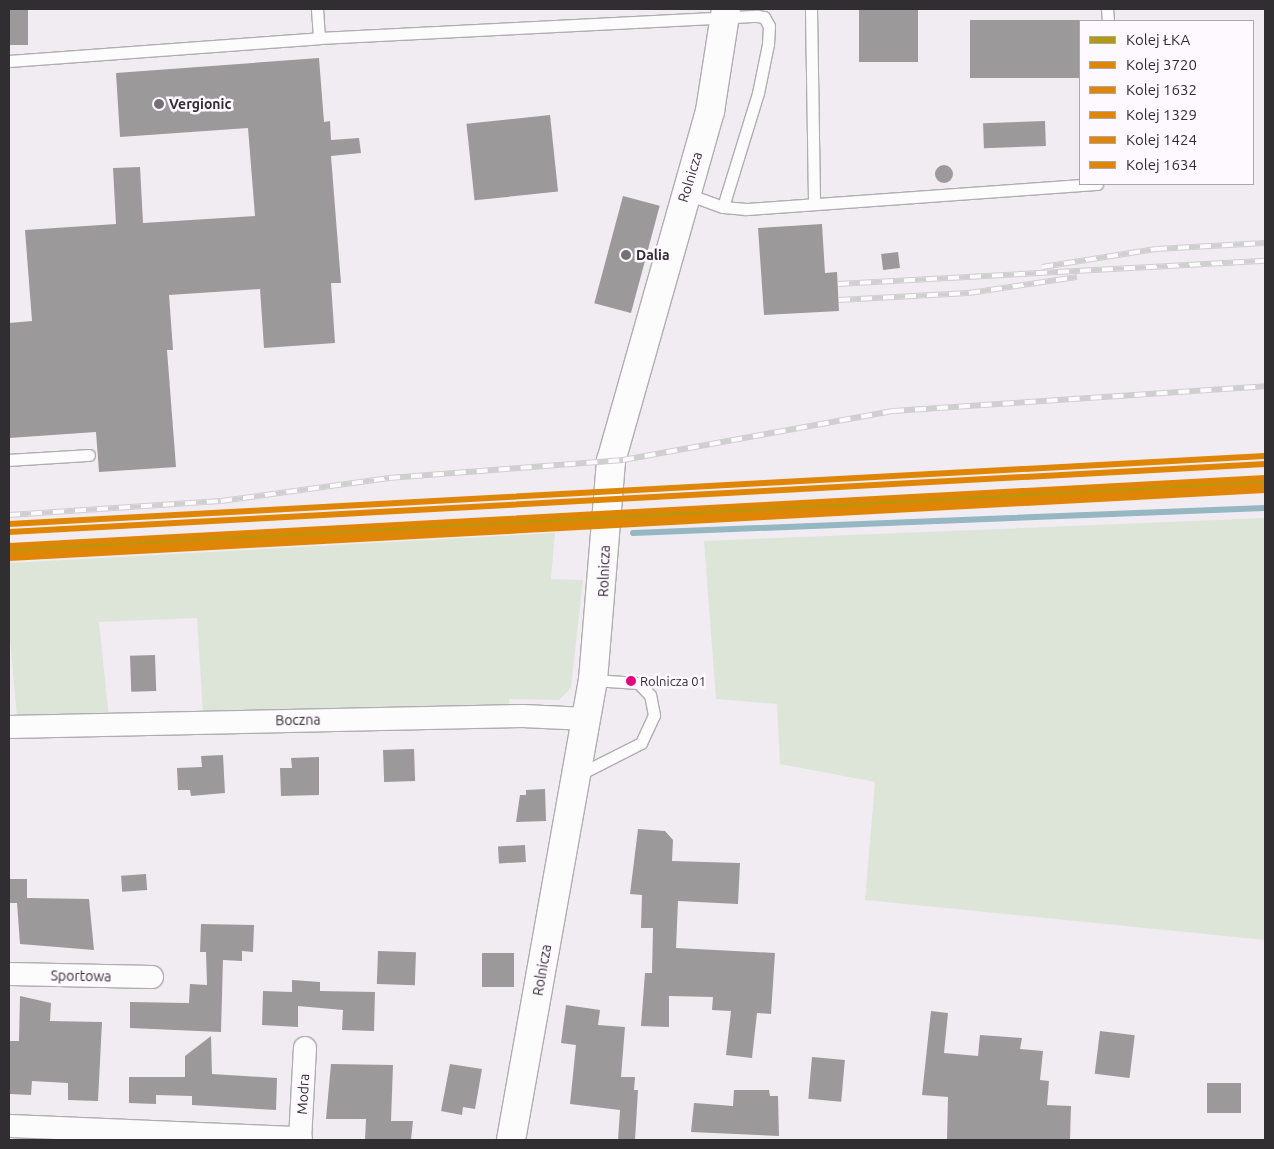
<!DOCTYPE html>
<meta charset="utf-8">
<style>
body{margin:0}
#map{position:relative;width:1274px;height:1149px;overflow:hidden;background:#f1ecf1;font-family:Ubuntu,sans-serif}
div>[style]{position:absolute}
.green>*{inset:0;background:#dde5d9}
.stream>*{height:6px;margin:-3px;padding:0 3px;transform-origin:3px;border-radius:3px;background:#95b7c1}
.building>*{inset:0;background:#9c999a;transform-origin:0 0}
.round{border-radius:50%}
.roads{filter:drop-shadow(1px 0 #b0adb0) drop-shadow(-1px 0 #b0adb0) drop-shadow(0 1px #b0adb0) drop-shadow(0 -1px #b0adb0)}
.lane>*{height:11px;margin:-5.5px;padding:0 5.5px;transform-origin:5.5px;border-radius:5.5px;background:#fdfcfd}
.street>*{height:22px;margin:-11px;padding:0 11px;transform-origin:11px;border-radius:11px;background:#fdfcfd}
.secondary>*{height:28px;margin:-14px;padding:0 14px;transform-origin:14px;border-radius:14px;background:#fdfcfd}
.rail>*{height:5.5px;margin-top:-2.75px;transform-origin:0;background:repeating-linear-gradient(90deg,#fdf9fe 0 11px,#d0cfd0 0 22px);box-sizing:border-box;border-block:1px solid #d0cfd0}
.rail-1>*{height:6px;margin:-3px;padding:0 3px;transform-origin:3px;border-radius:3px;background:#b29a10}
.rail-2>*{height:6px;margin:-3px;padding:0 3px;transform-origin:3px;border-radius:3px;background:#e08607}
.rail-3>*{height:6px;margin:-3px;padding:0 3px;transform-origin:3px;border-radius:3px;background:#e08607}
.rail-4>*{height:6px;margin:-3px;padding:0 3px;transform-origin:3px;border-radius:3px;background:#e08607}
.rail-5>*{height:6px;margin:-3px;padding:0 3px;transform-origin:3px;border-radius:3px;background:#e08607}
.rail-6>*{height:6px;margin:-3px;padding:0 3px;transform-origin:3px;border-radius:3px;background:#e08607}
.dots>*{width:14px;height:14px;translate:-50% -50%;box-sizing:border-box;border:2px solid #fdf9fe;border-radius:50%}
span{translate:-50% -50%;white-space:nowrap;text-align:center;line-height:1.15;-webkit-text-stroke:5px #fdf9fe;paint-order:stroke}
.bus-label{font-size:13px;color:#312e31}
.left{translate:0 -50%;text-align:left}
.poi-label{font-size:14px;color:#312e31;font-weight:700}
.street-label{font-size:14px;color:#312e31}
.frame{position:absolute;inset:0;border:10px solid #312e31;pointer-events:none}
.legend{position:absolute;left:1079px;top:20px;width:175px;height:165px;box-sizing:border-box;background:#fdf9fe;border:1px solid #aba8ac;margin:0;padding:6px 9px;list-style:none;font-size:15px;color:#312e31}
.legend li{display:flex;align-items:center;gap:10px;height:25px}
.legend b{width:25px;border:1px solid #aba8ac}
</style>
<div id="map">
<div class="green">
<i style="clip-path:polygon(1265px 518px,1265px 940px,865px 900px,875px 782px,780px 764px,777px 704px,716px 699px,704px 541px)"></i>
<i style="clip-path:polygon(555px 533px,551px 579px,583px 580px,571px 688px,559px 700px,510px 699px,508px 709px,203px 713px,197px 618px,99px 622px,109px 718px,17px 718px,9px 629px,9px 563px)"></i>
</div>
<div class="stream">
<i style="left:633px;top:533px;width:632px;rotate:-2.27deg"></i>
</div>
<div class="building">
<i style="left:9px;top:9px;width:19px;height:36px"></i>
<i style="left:859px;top:9px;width:59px;height:53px"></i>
<i style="left:1080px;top:20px;width:58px;height:110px;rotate:90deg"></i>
<i style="clip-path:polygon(319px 58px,324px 122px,330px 121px,331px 140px,359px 138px,361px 153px,331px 156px,341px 283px,331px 283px,335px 343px,264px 348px,260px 289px,169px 295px,173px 350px,167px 350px,176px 467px,99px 472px,96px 432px,9px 438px,9px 323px,32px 321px,25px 230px,116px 224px,113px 168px,140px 167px,143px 223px,255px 216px,248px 128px,120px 137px,116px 73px)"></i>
<i style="left:550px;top:115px;width:77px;height:84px;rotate:84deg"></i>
<i style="left:1045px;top:121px;width:25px;height:62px;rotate:88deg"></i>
<i class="round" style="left:935px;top:165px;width:18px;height:18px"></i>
<i style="left:623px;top:196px;width:38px;height:111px;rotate:15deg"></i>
<i style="clip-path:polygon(822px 224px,825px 273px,837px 272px,839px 311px,764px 315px,758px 228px)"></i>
<i style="left:898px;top:252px;width:16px;height:17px;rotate:83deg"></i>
<i style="left:155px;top:655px;width:36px;height:25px;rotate:88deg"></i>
<i style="left:414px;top:749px;width:32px;height:31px;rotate:88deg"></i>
<i style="clip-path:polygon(223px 755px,225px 793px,191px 796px,190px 790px,178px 790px,177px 768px,202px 767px,201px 756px)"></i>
<i style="clip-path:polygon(319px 757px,319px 795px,281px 796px,280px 768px,292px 768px,291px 758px)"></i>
<i style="clip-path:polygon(545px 789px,546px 821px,516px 822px,520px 795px,526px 795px,526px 790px)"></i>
<i style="clip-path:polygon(638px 829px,665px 831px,673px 840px,672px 861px,740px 863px,738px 904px,678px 901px,676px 948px,775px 953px,771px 1014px,757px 1013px,752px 1058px,726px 1055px,731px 1011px,712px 1010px,713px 997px,669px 996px,669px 1027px,641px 1026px,645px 973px,652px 973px,653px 928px,641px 928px,642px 895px,630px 894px)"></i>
<i style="left:525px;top:845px;width:17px;height:27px;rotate:87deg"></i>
<i style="left:146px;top:874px;width:16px;height:25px;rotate:86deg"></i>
<i style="clip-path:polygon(9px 879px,27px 879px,27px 898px,89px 899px,94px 950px,20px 944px,17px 903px,9px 903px)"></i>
<i style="clip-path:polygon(201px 924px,254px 925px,253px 952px,242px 951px,242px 961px,223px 960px,221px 1032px,130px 1028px,130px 1002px,189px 1003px,190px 984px,207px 985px,206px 952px,200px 952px)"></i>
<i style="left:378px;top:951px;width:38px;height:33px;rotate:2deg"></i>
<i style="left:482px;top:953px;width:32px;height:34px"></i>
<i style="clip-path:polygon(292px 980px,320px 982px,320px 991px,375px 992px,374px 1031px,342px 1030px,343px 1010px,298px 1006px,298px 1027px,262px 1025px,263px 991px,292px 992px)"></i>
<i style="clip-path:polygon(20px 996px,51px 1003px,50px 1021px,102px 1022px,98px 1101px,68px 1100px,68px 1083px,32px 1081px,31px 1095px,9px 1094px,9px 1041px,19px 1041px)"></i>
<i style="clip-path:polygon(566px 1005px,600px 1010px,598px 1025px,625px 1027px,621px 1077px,635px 1077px,634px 1090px,638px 1090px,635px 1140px,618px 1140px,620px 1110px,570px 1104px,576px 1045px,561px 1043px)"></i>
<i style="clip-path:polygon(931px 1011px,948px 1013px,944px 1053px,978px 1056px,980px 1035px,1022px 1038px,1020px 1049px,1043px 1051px,1040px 1080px,1049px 1081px,1047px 1105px,1071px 1106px,1070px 1140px,947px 1140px,948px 1097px,922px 1095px)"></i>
<i style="left:1100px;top:1031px;width:35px;height:43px;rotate:7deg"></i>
<i style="clip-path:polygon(211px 1036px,212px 1074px,277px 1078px,276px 1110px,192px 1105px,192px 1096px,156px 1095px,156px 1104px,129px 1103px,129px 1077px,185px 1077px,185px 1056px)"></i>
<i style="left:812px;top:1057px;width:33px;height:42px;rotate:5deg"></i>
<i style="clip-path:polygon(331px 1064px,393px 1065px,391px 1121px,413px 1121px,411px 1140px,365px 1140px,366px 1119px,326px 1119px)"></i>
<i style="clip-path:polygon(450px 1064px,482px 1069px,475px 1109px,463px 1107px,462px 1115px,441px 1111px)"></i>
<i style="left:1207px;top:1083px;width:34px;height:30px"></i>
<i style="clip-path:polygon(734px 1090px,769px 1090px,770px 1096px,778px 1096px,779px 1136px,691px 1132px,694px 1103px,733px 1106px)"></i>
</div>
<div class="roads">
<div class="lane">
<i style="left:317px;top:9px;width:29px;rotate:86deg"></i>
<i style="left:811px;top:9px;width:194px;rotate:89.1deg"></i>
<i style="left:1107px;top:9px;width:12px;rotate:85deg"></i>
<i style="left:9px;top:61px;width:311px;rotate:-4.2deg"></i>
<i style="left:319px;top:38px;width:439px;rotate:-2.9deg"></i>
<i style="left:757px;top:16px;width:7px;rotate:8deg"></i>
<i style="left:764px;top:17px;width:10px;rotate:61deg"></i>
<i style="left:769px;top:26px;width:18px;rotate:93deg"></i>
<i style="left:768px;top:44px;width:50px;rotate:101.5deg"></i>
<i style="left:758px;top:93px;width:119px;rotate:107.1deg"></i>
<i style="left:687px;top:194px;width:38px;rotate:20deg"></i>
<i style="left:723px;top:207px;width:23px;rotate:5deg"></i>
<i style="left:746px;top:209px;width:352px;rotate:-4.1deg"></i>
<i style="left:9px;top:460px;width:80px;rotate:-3.6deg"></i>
<i style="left:578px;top:775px;width:71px;rotate:-26.9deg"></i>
<i style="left:641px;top:743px;width:31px;rotate:-65deg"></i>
<i style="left:654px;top:715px;width:20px;rotate:-101deg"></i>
<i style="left:650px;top:695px;width:17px;rotate:-135deg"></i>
<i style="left:638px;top:683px;width:45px;rotate:-176.2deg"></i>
</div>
<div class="street">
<i style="left:9px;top:727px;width:514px;rotate:-1.23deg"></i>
<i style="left:523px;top:716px;width:64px;rotate:2.7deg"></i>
<i style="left:9px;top:974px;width:143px;rotate:1.2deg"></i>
<i style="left:9px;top:1126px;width:292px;rotate:2.4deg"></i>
<i style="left:300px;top:1140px;width:92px;rotate:-86.9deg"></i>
</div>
<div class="secondary">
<i style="left:511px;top:1140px;width:467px;rotate:-79.9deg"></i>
<i style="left:593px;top:680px;width:220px;rotate:-85.3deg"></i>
<i style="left:611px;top:461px;width:364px;rotate:-74.2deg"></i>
<i style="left:710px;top:111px;width:103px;rotate:-81.1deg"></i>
</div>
</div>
<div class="rail">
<i style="left:1042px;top:267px;width:115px;rotate:-9deg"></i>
<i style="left:1156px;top:249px;width:109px;rotate:-3.2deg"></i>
<i style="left:838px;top:284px;width:428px;rotate:-3.1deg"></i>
<i style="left:839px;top:300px;width:130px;rotate:-3.1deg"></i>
<i style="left:969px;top:293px;width:109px;rotate:-8.4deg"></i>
<i style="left:9px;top:515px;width:212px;rotate:-3.8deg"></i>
<i style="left:221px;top:501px;width:170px;rotate:-7.8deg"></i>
<i style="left:389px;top:478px;width:235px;rotate:-4.4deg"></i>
<i style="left:623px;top:460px;width:274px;rotate:-10.3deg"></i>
<i style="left:893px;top:411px;width:373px;rotate:-3.8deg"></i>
</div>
<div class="rail-1">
<i style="left:9px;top:551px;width:1258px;rotate:-3.1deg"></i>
</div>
<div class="rail-2">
<i style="left:9px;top:558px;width:1258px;rotate:-3.1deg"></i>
</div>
<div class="rail-3">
<i style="left:9px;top:546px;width:1258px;rotate:-3.1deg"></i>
</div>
<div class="rail-4">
<i style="left:9px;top:532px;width:1258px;rotate:-3.1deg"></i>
</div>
<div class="rail-5">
<i style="left:10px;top:554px;width:1257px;rotate:-3.1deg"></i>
</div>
<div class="rail-6">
<i style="left:9px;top:524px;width:1257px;rotate:-3.1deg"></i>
</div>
<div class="dots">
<i style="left:159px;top:104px;background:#747074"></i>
<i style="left:626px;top:255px;background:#747074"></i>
<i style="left:631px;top:681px;background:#e5007d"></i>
</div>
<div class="bus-label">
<span class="left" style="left:640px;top:681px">Rolnicza 01</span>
</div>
<div class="poi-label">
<span class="left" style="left:169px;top:104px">Vergionic</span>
<span class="left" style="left:636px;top:255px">Dalia</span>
</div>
<div class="street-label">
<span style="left:690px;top:177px;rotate:-73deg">Rolnicza</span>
<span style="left:604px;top:571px;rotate:-88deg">Rolnicza</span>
<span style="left:298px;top:720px;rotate:-1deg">Boczna</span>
<span style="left:542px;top:970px;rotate:-80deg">Rolnicza</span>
<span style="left:81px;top:976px;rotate:1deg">Sportowa</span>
<span style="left:303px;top:1094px;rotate:-87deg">Modra</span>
</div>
<div class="frame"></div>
<ul class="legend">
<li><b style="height:6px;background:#b29a10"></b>Kolej ŁKA</li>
<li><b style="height:6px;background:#e08607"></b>Kolej 3720</li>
<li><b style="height:6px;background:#e08607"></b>Kolej 1632</li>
<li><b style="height:6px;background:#e08607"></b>Kolej 1329</li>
<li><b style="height:6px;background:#e08607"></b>Kolej 1424</li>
<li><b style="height:6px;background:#e08607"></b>Kolej 1634</li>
</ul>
</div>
